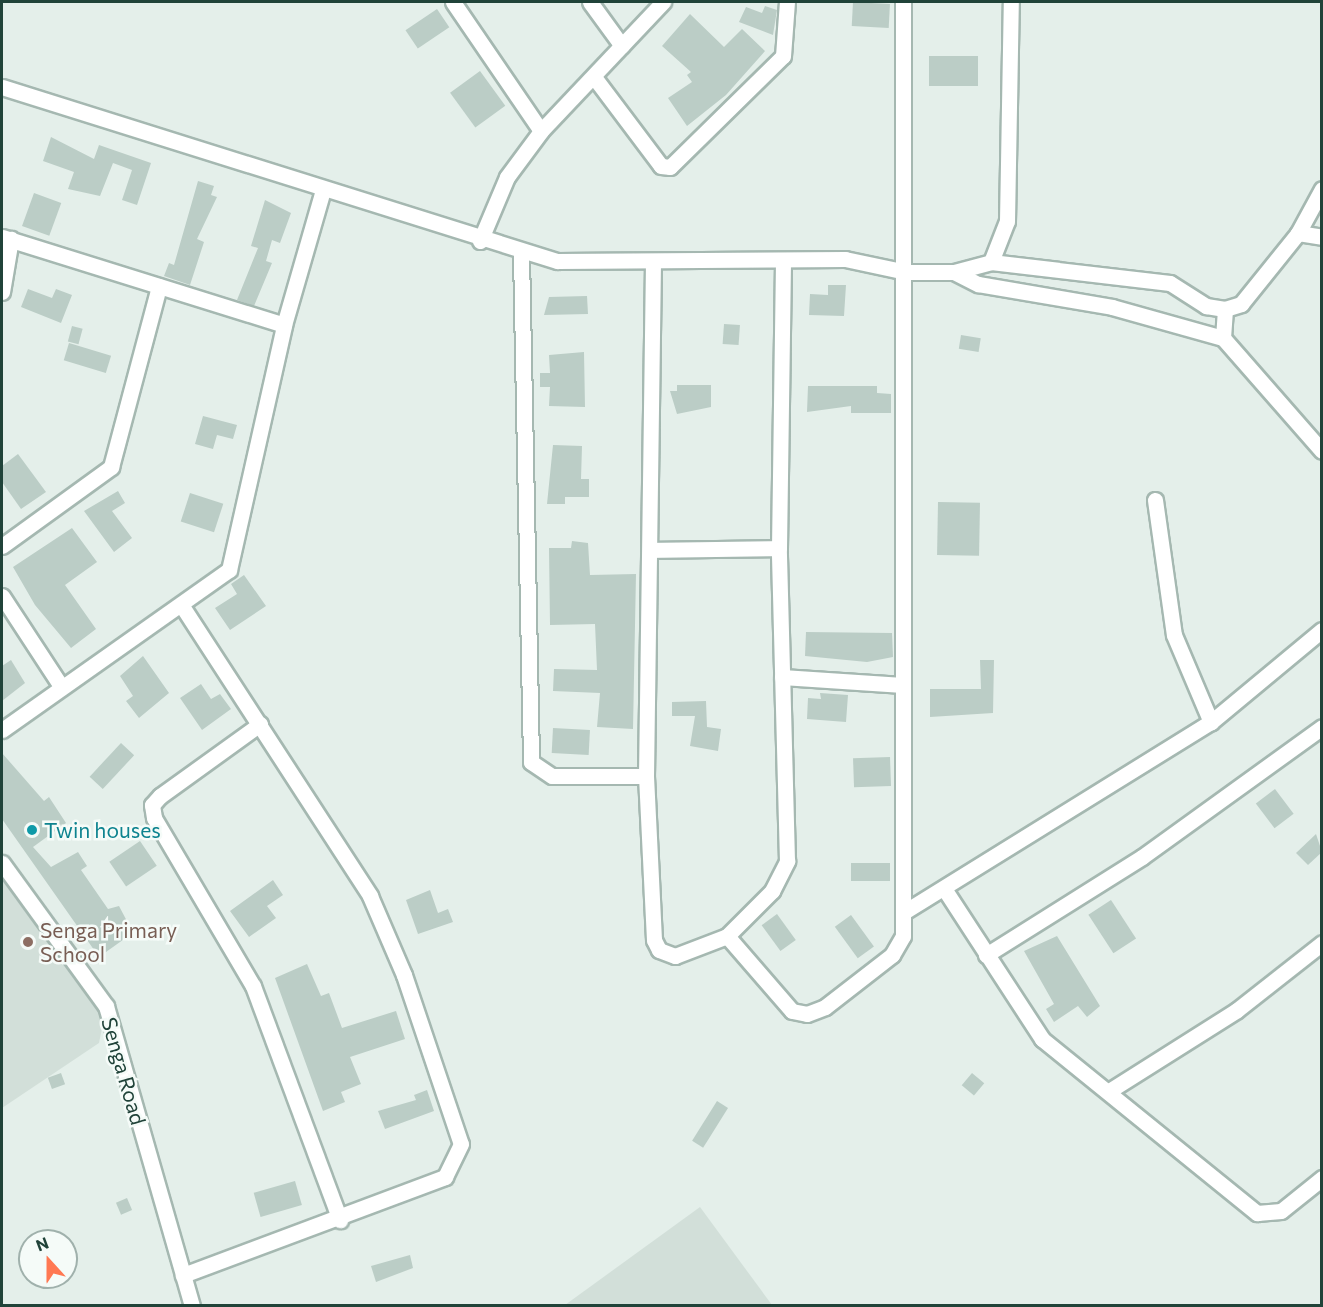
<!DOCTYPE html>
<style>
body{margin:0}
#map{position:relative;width:1323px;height:1307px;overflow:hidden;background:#e4efea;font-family:Commissioner,sans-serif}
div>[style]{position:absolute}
.built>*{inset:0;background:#d2dfd9}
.building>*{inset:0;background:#bbcdc6;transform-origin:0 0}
.roads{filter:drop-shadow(2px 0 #a5b8b1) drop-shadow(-2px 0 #a5b8b1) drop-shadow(0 2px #a5b8b1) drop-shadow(0 -2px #a5b8b1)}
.minor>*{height:15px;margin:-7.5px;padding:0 7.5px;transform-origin:7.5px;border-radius:7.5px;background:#fff}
.dots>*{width:16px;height:16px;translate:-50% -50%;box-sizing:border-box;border:3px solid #f5fbf8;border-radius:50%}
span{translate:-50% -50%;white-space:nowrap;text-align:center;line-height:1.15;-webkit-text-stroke:5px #f5fbf8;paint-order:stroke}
.culture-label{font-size:21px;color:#0d838f}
.left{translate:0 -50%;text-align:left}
.education-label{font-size:21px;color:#785e54}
.street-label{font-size:21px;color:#204339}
.frame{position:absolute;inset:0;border:3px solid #204339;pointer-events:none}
.north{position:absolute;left:18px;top:1229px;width:60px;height:60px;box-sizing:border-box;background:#f5fbf8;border:2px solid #a0b1ac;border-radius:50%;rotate:339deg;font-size:16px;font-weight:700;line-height:24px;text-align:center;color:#204339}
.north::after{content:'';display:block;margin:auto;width:21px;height:27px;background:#ff7852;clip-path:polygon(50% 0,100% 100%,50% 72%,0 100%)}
</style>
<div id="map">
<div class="built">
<i style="clip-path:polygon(2px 876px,106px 1008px,99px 1043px,2px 1108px)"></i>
<i style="clip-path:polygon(700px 1207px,772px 1305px,565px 1305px)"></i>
</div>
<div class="building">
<i style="left:853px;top:2px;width:37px;height:24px;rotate:3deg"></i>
<i style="clip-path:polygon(765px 6px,777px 10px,773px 35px,739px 22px,746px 7px,762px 13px)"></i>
<i style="left:437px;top:9px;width:22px;height:38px;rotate:56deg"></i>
<i style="clip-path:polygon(690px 14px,724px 47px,742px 29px,765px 51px,726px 95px,687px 126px,668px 98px,692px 82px,687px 75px,691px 72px,662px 46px)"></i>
<i style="left:978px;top:56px;width:30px;height:49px;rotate:90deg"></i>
<i style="left:480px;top:71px;width:43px;height:37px;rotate:54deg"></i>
<i style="clip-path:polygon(51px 137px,94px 159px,99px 145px,151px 163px,137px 205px,122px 200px,132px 170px,113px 163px,100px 196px,68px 189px,74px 172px,43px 161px)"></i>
<i style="clip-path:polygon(198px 181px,214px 186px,211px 195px,217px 197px,197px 239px,204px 242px,190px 285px,164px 276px,169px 263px,174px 265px)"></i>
<i style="left:34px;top:193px;width:29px;height:35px;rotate:20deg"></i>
<i style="clip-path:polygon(265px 200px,291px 213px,280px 243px,272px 240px,266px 261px,272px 263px,254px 306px,237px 300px,258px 248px,251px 246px)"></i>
<i style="clip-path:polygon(828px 285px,846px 285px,844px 316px,809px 315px,810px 294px,828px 295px)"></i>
<i style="clip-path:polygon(28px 289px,52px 298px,56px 289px,72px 295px,61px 323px,21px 307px)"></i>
<i style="clip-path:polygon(587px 296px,588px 314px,544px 315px,549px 297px)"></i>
<i style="left:724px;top:324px;width:16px;height:20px;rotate:4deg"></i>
<i style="left:72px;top:326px;width:11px;height:16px;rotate:15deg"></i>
<i style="left:961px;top:335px;width:20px;height:14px;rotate:9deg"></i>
<i style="left:69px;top:343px;width:44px;height:18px;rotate:17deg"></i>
<i style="clip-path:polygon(584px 352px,585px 407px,549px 406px,550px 387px,540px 387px,540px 373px,550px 373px,549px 355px)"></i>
<i style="clip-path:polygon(677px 385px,711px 385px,711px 407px,677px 414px,670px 391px,677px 391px)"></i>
<i style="clip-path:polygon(808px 386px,877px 386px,877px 393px,891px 394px,891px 413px,851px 413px,851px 406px,807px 412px)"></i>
<i style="clip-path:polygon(203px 416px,237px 425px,233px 439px,217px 435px,213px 449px,195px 444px)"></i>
<i style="clip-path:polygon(553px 445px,582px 446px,581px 479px,589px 479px,589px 497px,565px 497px,565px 504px,547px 504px)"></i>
<i style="clip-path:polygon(18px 454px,46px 492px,21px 509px,2px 482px,2px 466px)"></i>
<i style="clip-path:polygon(118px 491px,125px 503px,112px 511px,132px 538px,114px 552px,84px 511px)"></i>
<i style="left:190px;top:493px;width:35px;height:30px;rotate:18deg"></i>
<i style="left:938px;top:502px;width:42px;height:53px;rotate:1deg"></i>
<i style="clip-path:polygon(72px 528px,97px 562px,65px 585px,96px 629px,71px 648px,35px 605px,13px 567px)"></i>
<i style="clip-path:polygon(572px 541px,588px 543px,590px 575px,636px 574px,633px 729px,597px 727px,600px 693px,553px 691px,554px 669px,597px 670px,595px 624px,550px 625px,549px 548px,571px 548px)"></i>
<i style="clip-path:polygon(244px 575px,266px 606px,230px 630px,215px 608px,237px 594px,231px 584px)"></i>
<i style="clip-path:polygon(806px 632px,892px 633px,893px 657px,867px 662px,805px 656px)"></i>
<i style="clip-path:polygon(143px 656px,169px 693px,139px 718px,126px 701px,133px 696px,120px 676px)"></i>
<i style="clip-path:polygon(11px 660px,25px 683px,2px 701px,2px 666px)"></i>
<i style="clip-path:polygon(980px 660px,994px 660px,993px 713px,930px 717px,930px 689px,981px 689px)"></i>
<i style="clip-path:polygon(201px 684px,211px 699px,220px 694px,231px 709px,202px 730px,180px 698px)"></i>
<i style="clip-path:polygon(820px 693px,848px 695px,846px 722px,807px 719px,808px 698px,821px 699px)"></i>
<i style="clip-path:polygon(706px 701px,707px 727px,721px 729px,718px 751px,690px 746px,695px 716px,672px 716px,672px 702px)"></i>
<i style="left:553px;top:728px;width:37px;height:25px;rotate:3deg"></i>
<i style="left:121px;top:743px;width:18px;height:46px;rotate:43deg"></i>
<i style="clip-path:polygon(2px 753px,44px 801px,49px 797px,66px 823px,33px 847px,51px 867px,78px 852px,87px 866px,81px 870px,108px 909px,119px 906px,129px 925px,127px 937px,99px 957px,2px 819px)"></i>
<i style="left:890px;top:757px;width:29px;height:37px;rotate:88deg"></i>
<i style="left:1275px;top:789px;width:31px;height:24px;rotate:53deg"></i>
<i style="clip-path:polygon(1316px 834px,1322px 852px,1308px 865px,1296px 853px)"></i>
<i style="left:140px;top:841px;width:30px;height:37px;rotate:56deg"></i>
<i style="left:851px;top:863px;width:39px;height:18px"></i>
<i style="clip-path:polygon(273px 880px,283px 895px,267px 906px,276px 918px,249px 937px,230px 911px)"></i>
<i style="clip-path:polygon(430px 890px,438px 913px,448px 909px,453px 922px,418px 934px,406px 900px)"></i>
<i style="left:1111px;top:900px;width:46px;height:27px;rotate:57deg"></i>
<i style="left:777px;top:914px;width:32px;height:19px;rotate:54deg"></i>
<i style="left:851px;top:915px;width:39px;height:20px;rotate:54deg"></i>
<i style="clip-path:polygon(1057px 936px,1100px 1006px,1087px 1017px,1078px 1006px,1054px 1022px,1046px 1009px,1054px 1004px,1024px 951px)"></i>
<i style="clip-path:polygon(307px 964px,321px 996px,329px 993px,342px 1028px,396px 1011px,405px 1039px,350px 1057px,361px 1084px,341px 1092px,345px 1102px,323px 1111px,275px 978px)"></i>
<i style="left:61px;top:1073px;width:12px;height:14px;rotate:70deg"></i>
<i style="left:972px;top:1073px;width:16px;height:16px;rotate:40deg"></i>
<i style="clip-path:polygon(427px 1090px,434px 1111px,385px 1129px,378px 1111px,416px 1100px,414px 1095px)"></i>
<i style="left:717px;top:1101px;width:13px;height:47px;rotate:32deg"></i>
<i style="left:295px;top:1181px;width:25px;height:43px;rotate:74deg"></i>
<i style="left:127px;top:1198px;width:13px;height:12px;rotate:67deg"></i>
<i style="clip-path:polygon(410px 1255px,413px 1268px,376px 1282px,371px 1266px)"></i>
</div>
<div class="roads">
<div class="minor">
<i style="left:453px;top:2px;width:156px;rotate:55.7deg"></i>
<i style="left:590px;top:2px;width:54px;rotate:54deg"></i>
<i style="left:594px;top:77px;width:111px;rotate:53deg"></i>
<i style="left:661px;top:166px;width:9px;rotate:6deg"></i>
<i style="left:670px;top:167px;width:158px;rotate:-44.5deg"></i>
<i style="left:783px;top:56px;width:54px;rotate:-85.8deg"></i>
<i style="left:2px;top:87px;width:582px;rotate:17.41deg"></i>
<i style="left:557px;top:261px;width:288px;rotate:-0.4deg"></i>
<i style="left:845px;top:259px;width:62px;rotate:12deg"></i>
<i style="left:906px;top:272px;width:48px"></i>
<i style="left:954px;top:272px;width:38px;rotate:-15deg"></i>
<i style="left:991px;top:262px;width:180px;rotate:6.7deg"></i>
<i style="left:1170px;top:283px;width:43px;rotate:32.6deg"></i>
<i style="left:1206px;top:306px;width:19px;rotate:9deg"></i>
<i style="left:1225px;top:309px;width:17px;rotate:-17deg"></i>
<i style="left:1241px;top:304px;width:91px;rotate:-51.2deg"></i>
<i style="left:1298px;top:233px;width:24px;rotate:9deg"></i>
<i style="left:1298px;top:233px;width:50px;rotate:-61.4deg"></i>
<i style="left:2px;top:237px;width:295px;rotate:17.3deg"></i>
<i style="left:480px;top:241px;width:69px;rotate:-67.1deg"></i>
<i style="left:507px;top:177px;width:57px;rotate:-53.5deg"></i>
<i style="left:541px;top:131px;width:178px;rotate:-46.6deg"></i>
<i style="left:521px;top:253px;width:509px;rotate:88.87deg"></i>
<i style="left:531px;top:762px;width:25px;rotate:34deg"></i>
<i style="left:552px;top:776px;width:94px"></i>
<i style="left:653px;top:262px;width:514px;rotate:90.78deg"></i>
<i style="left:646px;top:776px;width:164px;rotate:87.2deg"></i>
<i style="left:654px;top:940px;width:11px;rotate:63deg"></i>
<i style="left:659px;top:950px;width:17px;rotate:21deg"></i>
<i style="left:675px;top:956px;width:56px;rotate:-21deg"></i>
<i style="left:727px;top:936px;width:64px;rotate:-45deg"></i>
<i style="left:772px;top:891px;width:34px;rotate:-63deg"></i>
<i style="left:787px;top:861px;width:313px;rotate:-91.5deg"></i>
<i style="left:779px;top:548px;width:286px;rotate:-89.2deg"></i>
<i style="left:991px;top:262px;width:44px;rotate:-68.7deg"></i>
<i style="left:1007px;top:221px;width:219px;rotate:-89deg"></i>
<i style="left:954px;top:272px;width:27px;rotate:27deg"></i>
<i style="left:978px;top:284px;width:136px;rotate:9.7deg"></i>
<i style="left:1112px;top:307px;width:115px;rotate:15.6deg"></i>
<i style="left:1223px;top:338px;width:150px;rotate:48.8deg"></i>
<i style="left:2px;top:292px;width:54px;rotate:-80.4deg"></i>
<i style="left:1223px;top:338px;width:29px;rotate:-86deg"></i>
<i style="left:1155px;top:500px;width:136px;rotate:82deg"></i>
<i style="left:1174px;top:635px;width:95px;rotate:67deg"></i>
<i style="left:2px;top:546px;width:135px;rotate:-35.9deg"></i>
<i style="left:111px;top:467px;width:187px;rotate:-75.1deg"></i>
<i style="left:652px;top:550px;width:127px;rotate:-0.9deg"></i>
<i style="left:2px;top:596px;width:108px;rotate:56.8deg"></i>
<i style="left:182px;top:606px;width:346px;rotate:57deg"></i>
<i style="left:370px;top:896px;width:86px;rotate:66.7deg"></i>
<i style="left:404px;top:975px;width:178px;rotate:71.4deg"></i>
<i style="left:461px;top:1144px;width:37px;rotate:116deg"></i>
<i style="left:445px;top:1177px;width:280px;rotate:159.5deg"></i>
<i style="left:782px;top:677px;width:121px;rotate:3.8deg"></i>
<i style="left:260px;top:724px;width:123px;rotate:144.2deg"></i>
<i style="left:160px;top:796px;width:12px;rotate:132deg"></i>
<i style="left:152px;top:805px;width:13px;rotate:81deg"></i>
<i style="left:154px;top:818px;width:195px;rotate:59.5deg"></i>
<i style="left:253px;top:986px;width:250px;rotate:69.6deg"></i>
<i style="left:2px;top:730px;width:278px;rotate:-35.2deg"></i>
<i style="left:229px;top:570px;width:251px;rotate:-77.3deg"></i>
<i style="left:284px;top:325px;width:141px;rotate:-73.9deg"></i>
<i style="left:2px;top:863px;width:177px;rotate:54deg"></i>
<i style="left:106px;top:1006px;width:312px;rotate:74deg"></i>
<i style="left:945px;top:890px;width:178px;rotate:56.9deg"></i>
<i style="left:1042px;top:1039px;width:277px;rotate:39deg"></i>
<i style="left:1257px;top:1213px;width:24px;rotate:-5deg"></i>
<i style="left:1281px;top:1211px;width:53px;rotate:-38.8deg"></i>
<i style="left:904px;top:912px;width:361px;rotate:-31.8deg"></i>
<i style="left:1211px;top:722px;width:144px;rotate:-39.7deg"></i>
<i style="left:727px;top:936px;width:99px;rotate:49.1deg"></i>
<i style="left:792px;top:1011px;width:15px;rotate:11deg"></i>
<i style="left:807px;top:1014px;width:19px;rotate:-21deg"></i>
<i style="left:825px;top:1007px;width:85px;rotate:-37.8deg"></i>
<i style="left:892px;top:955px;width:22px;rotate:-60deg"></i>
<i style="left:903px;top:936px;width:934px;rotate:-90deg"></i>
<i style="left:986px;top:955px;width:184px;rotate:-32.1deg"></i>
<i style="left:1142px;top:857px;width:222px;rotate:-35.8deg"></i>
<i style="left:1109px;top:1091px;width:151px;rotate:-32.3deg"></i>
<i style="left:1237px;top:1010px;width:108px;rotate:-38.2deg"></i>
</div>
</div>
<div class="dots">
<i style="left:32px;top:830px;background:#0f9aa8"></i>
<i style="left:28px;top:942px;background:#8d6e63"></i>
</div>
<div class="culture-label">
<span class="left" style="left:44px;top:830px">Twin houses</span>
</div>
<div class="education-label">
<span class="left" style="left:40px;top:942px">Senga Primary<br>School</span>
</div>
<div class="street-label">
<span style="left:124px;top:1071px;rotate:74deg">Senga Road</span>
</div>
<div class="frame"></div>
<div class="north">N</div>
</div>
